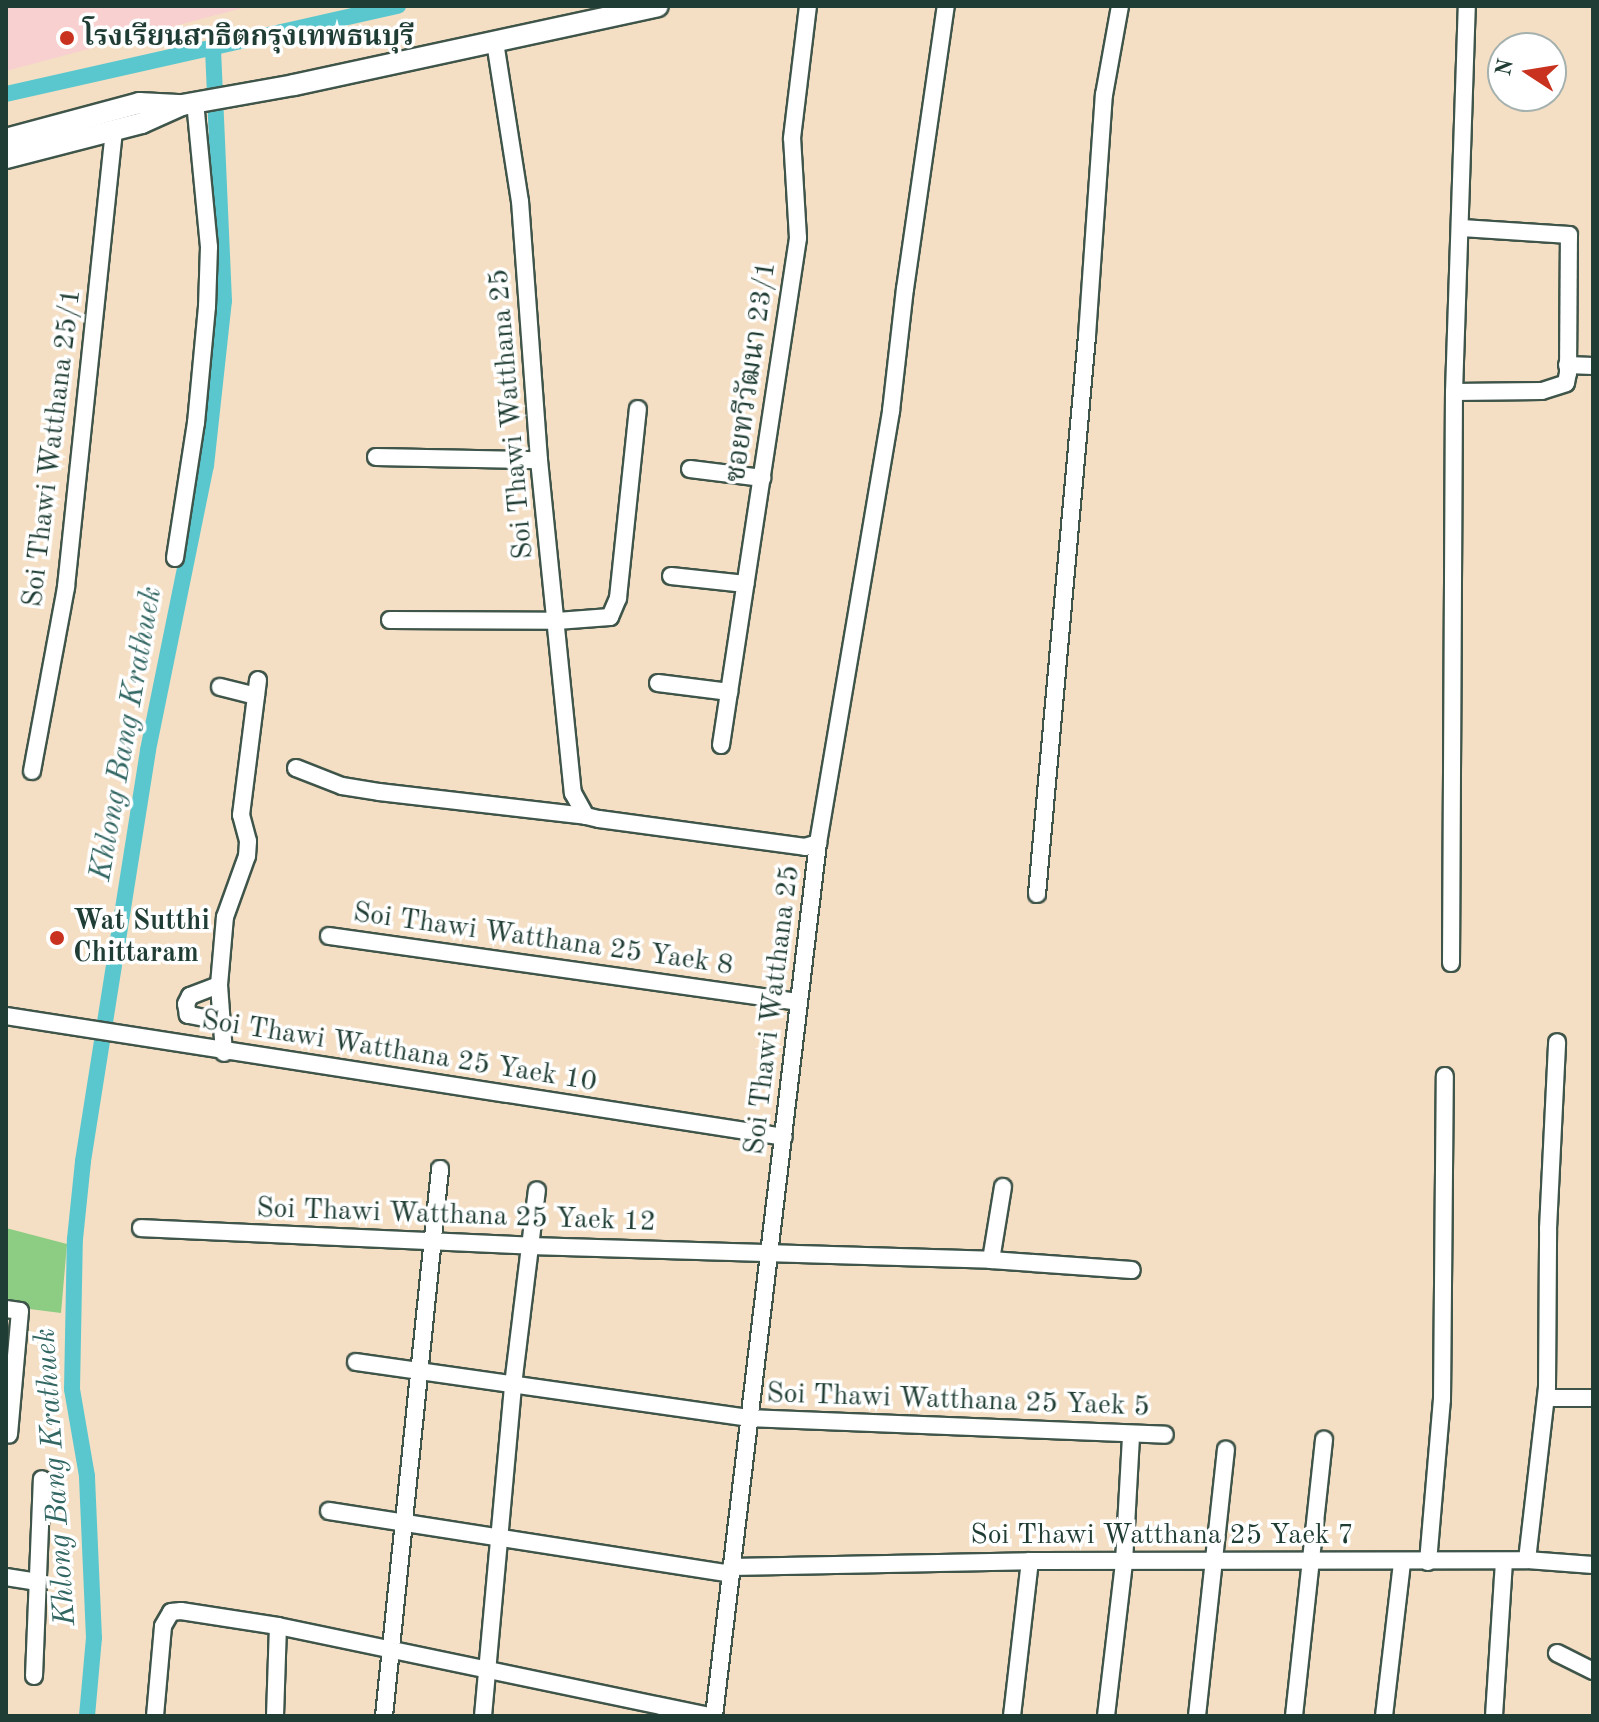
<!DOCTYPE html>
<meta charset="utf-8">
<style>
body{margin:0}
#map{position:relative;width:1599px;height:1722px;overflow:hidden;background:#f5dfc4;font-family:"Old Standard TT","Noto Serif Thai",serif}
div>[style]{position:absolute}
.built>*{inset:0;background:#f7d0cf}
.green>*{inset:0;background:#8ccc83}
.canal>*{height:16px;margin:-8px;padding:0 8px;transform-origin:8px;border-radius:8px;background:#5ac7ce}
.roads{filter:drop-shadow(2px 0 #3f554a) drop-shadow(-2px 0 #3f554a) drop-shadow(0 2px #3f554a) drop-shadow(0 -2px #3f554a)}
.minor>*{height:16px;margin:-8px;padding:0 8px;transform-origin:8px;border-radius:8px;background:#fff}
.major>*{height:20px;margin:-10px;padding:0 10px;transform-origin:10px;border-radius:10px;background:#fff}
.dots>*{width:22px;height:22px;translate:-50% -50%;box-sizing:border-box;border:4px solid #fff;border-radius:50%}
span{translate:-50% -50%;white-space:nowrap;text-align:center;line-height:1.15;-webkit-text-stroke:7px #fff;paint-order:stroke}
.poi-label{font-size:28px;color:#1f3d34;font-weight:700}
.left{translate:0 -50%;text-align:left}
.street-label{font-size:28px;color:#1f3d34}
.water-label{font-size:30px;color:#316662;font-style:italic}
.frame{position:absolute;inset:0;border:8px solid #1f3d34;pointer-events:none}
.north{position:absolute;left:1487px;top:32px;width:80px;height:80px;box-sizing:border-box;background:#fff;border:2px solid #a5b1ae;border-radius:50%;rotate:282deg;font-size:22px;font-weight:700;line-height:32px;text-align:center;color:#1f3d34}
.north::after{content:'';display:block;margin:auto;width:28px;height:36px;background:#c8321e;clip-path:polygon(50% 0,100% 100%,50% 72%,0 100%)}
</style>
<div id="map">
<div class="built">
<i style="clip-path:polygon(6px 6px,250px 6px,6px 71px)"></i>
</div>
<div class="green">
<i style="clip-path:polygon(6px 1228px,67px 1244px,61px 1313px,6px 1306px)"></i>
</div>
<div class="canal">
<i style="left:6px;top:94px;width:402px;rotate:-12.7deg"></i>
<i style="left:87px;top:1716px;width:78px;rotate:-84.9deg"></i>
<i style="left:94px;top:1638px;width:162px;rotate:-92.5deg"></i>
<i style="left:87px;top:1476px;width:88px;rotate:-99.8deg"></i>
<i style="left:72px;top:1389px;width:150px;rotate:-88.9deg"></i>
<i style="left:75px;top:1239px;width:78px;rotate:-84.1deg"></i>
<i style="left:83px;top:1161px;width:416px;rotate:-81deg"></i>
<i style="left:148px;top:750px;width:290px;rotate:-78.5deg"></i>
<i style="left:206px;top:466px;width:166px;rotate:-83.8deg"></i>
<i style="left:224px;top:301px;width:253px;rotate:-92.5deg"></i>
</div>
<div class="roads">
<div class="minor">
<i style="left:495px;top:42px;width:161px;rotate:81.1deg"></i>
<i style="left:520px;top:201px;width:260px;rotate:85.8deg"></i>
<i style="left:539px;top:460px;width:335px;rotate:84.2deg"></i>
<i style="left:573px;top:793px;width:26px;rotate:61deg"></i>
<i style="left:586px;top:816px;width:13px;rotate:13deg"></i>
<i style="left:599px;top:819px;width:208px;rotate:7.7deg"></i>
<i style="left:805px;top:847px;width:14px;rotate:-17deg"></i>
<i style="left:1567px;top:365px;width:26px;rotate:2deg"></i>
<i style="left:1454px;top:392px;width:88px;rotate:-0.7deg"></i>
<i style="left:1542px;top:391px;width:25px;rotate:-18deg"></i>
<i style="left:1566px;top:383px;width:10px;rotate:-79deg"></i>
<i style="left:1568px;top:373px;width:138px;rotate:-89.6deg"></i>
<i style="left:1569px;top:235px;width:107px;rotate:-176.3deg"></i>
<i style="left:376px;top:457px;width:163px;rotate:1.1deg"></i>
<i style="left:690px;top:469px;width:73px;rotate:7.1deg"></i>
<i style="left:175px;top:558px;width:137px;rotate:-81.2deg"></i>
<i style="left:196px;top:423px;width:117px;rotate:-84.6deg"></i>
<i style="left:207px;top:307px;width:60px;rotate:-88.1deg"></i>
<i style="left:209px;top:247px;width:146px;rotate:-95.5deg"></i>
<i style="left:671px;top:576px;width:75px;rotate:6.1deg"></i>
<i style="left:390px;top:620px;width:167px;rotate:0.3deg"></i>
<i style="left:557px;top:621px;width:53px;rotate:-4.3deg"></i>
<i style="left:610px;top:617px;width:21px;rotate:-67deg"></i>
<i style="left:618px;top:598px;width:190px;rotate:-84deg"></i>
<i style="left:658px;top:683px;width:72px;rotate:7.2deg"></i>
<i style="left:220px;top:687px;width:37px;rotate:14deg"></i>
<i style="left:721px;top:745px;width:513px;rotate:-81.36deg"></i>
<i style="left:798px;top:238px;width:100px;rotate:-93.4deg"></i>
<i style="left:792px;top:138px;width:133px;rotate:-83.1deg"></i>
<i style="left:296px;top:768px;width:49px;rotate:21.4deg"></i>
<i style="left:342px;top:786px;width:37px;rotate:9deg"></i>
<i style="left:379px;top:792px;width:208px;rotate:6.6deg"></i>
<i style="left:32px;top:771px;width:187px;rotate:-79.5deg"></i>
<i style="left:66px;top:587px;width:460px;rotate:-84deg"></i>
<i style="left:1037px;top:894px;width:560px;rotate:-84.88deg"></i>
<i style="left:1087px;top:336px;width:242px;rotate:-86deg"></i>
<i style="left:1104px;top:95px;width:90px;rotate:-79.8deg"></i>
<i style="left:329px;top:936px;width:474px;rotate:8deg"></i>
<i style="left:1451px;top:963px;width:571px;rotate:-89.7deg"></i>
<i style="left:1454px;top:392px;width:386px;rotate:-88.1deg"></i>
<i style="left:219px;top:985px;width:68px;rotate:85.8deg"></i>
<i style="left:6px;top:1016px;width:787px;rotate:8.84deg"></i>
<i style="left:220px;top:1021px;width:33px;rotate:-169deg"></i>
<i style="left:188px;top:1015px;width:11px;rotate:-100deg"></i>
<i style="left:186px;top:1004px;width:9px;rotate:-63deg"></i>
<i style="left:190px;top:996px;width:31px;rotate:-21deg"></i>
<i style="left:219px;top:985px;width:68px;rotate:-85deg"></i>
<i style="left:225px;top:917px;width:65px;rotate:-70.2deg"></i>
<i style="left:247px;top:856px;width:15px;rotate:-86deg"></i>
<i style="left:248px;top:841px;width:27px;rotate:-105deg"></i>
<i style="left:241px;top:815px;width:136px;rotate:-82.8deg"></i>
<i style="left:141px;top:1228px;width:389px;rotate:2.6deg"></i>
<i style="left:530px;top:1246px;width:461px;rotate:1.7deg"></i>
<i style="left:991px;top:1260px;width:141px;rotate:4.1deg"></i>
<i style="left:991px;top:1260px;width:74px;rotate:-80.7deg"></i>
<i style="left:6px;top:1309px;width:14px;rotate:8deg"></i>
<i style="left:20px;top:1311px;width:124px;rotate:95.1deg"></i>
<i style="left:356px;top:1362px;width:397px;rotate:8.1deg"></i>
<i style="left:749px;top:1418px;width:416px;rotate:2.3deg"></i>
<i style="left:1546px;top:1398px;width:47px"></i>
<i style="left:329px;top:1511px;width:407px;rotate:8.9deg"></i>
<i style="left:1527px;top:1560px;width:173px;rotate:-83.4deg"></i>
<i style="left:1547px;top:1388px;width:159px;rotate:-89.6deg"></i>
<i style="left:1548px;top:1229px;width:187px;rotate:-87.2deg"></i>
<i style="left:1428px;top:1562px;width:163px;rotate:-85.1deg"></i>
<i style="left:1442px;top:1400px;width:324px;rotate:-89.5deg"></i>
<i style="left:731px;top:1567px;width:299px;rotate:-1.1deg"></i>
<i style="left:1030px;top:1561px;width:497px;rotate:-0.1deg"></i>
<i style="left:1527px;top:1560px;width:66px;rotate:4.3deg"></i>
<i style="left:6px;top:1577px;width:32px;rotate:9deg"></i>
<i style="left:1557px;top:1653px;width:40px;rotate:26.6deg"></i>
<i style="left:34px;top:1676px;width:197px;rotate:-87.7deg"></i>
<i style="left:155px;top:1716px;width:90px;rotate:-84.9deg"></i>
<i style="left:163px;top:1626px;width:16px;rotate:-60deg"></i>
<i style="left:171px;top:1612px;width:10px;rotate:-6deg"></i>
<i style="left:181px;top:1611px;width:98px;rotate:8.8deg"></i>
<i style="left:278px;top:1626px;width:441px;rotate:11.8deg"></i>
<i style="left:275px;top:1716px;width:90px;rotate:-88.1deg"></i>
<i style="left:384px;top:1716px;width:550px;rotate:-84.15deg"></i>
<i style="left:483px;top:1716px;width:332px;rotate:-84.8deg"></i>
<i style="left:513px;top:1385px;width:196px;rotate:-83deg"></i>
<i style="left:714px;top:1716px;width:879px;rotate:-83.21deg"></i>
<i style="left:818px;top:843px;width:438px;rotate:-80.4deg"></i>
<i style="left:891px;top:411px;width:123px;rotate:-83.5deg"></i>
<i style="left:905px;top:289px;width:286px;rotate:-81.8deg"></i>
<i style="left:1012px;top:1716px;width:156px;rotate:-83.4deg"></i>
<i style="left:1106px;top:1716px;width:155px;rotate:-83.3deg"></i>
<i style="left:1124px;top:1562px;width:127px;rotate:-86.8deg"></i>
<i style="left:1197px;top:1716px;width:268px;rotate:-83.8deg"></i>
<i style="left:1294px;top:1716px;width:278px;rotate:-83.8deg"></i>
<i style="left:1384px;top:1716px;width:155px;rotate:-83.3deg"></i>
<i style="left:1494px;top:1716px;width:155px;rotate:-86.3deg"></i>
</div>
<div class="major">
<i style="left:6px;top:139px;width:138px;rotate:-15.1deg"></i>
<i style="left:139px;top:103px;width:39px;rotate:3deg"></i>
<i style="left:6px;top:158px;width:140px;rotate:-14.4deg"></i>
<i style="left:142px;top:123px;width:44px;rotate:-24.2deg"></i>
<i style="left:182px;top:105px;width:114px;rotate:-10.1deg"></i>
<i style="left:294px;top:85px;width:372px;rotate:-12.2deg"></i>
</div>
</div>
<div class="dots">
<i style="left:67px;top:38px;background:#c8321e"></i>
<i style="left:57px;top:938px;background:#c8321e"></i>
</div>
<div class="poi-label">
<span class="left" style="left:83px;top:38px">โรงเรียนสาธิตกรุงเทพธนบุรี</span>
<span class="left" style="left:73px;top:938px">Wat Sutthi<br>Chittaram</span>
</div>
<div class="street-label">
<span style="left:752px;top:372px;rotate:-82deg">ซอยทวีวัฒนา 23/1</span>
<span style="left:512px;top:414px;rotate:-95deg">Soi Thawi Watthana 25</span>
<span style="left:53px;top:448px;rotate:-83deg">Soi Thawi Watthana 25/1</span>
<span style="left:543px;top:940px;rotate:8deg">Soi Thawi Watthana 25 Yaek 8</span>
<span style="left:773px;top:1010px;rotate:-83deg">Soi Thawi Watthana 25</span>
<span style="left:399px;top:1052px;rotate:9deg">Soi Thawi Watthana 25 Yaek 10</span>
<span style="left:456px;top:1216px;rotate:2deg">Soi Thawi Watthana 25 Yaek 12</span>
<span style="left:958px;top:1401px;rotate:2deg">Soi Thawi Watthana 25 Yaek 5</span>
<span style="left:1162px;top:1536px">Soi Thawi Watthana 25 Yaek 7</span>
</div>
<div class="water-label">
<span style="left:127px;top:734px;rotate:-80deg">Khlong Bang Krathuek</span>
<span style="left:56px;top:1477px;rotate:-94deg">Khlong Bang Krathuek</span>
</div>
<div class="frame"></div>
<div class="north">N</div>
</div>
